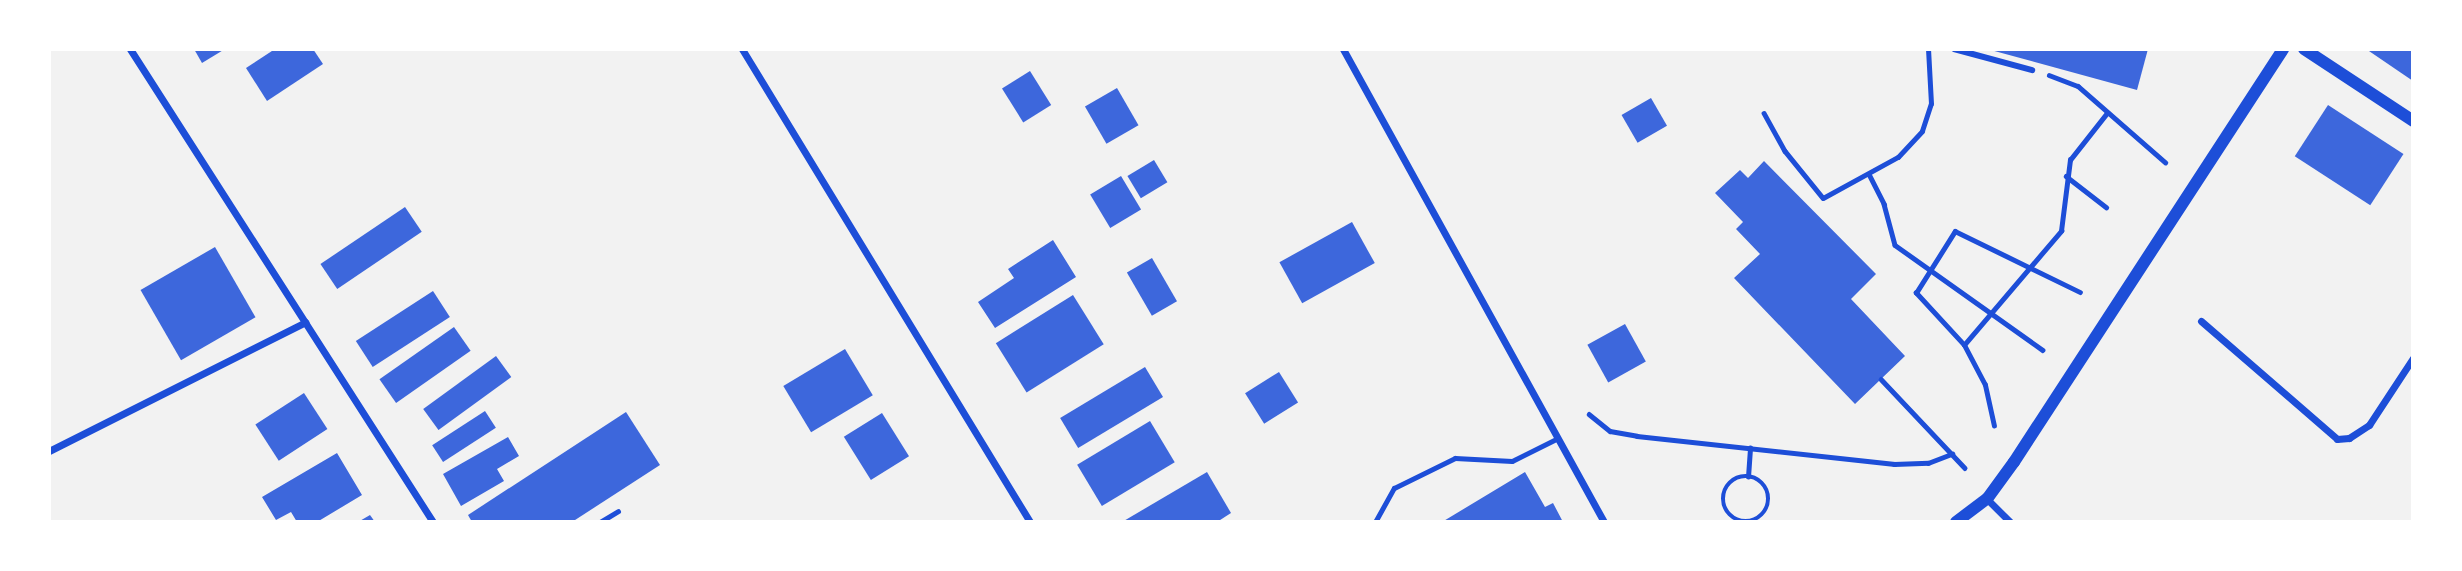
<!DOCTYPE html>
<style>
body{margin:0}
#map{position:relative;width:2462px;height:571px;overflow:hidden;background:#f2f2f2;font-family:Cabin,sans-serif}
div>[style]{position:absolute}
.building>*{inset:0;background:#3d67dc;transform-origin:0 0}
.path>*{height:4.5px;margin:-2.25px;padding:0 2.25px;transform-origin:2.25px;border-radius:2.25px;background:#1d4ed8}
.path>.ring{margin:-2.25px;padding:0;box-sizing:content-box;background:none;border:4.5px solid #1d4ed8;border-radius:50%}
.service>*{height:5px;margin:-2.5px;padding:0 2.5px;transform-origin:2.5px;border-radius:2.5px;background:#1d4ed8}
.pedestrian>*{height:6px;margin:-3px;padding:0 3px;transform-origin:3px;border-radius:3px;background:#1d4ed8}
.minor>*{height:7px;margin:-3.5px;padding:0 3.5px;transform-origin:3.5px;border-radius:3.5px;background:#1d4ed8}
.tertiary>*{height:12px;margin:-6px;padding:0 6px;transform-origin:6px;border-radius:6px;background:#1d4ed8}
span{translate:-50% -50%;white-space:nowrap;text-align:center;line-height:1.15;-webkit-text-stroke:7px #fff;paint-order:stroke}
.frame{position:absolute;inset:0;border:51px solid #fff;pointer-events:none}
</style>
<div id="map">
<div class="building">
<i style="clip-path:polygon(194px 49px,225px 49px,202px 63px)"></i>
<i style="clip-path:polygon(275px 49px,313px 49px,323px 64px,267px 101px,246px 68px)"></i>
<i style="clip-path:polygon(1987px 49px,2148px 49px,2137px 90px)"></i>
<i style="clip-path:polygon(2366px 49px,2413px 49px,2413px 81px)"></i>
<i style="left:1030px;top:71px;width:40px;height:33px;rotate:58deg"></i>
<i style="left:1117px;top:88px;width:43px;height:37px;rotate:60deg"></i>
<i style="left:1651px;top:98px;width:32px;height:34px;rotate:60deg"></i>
<i style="left:2328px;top:105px;width:90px;height:61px;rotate:33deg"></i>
<i style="left:1154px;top:160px;width:26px;height:31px;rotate:59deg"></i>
<i style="clip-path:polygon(1764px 161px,1876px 274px,1851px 299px,1905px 356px,1855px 404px,1734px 278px,1760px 254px,1736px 229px,1743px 222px,1715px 193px,1740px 170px,1748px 178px)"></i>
<i style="left:1121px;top:176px;width:39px;height:36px;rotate:59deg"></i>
<i style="left:405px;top:207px;width:30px;height:102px;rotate:56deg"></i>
<i style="left:1352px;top:222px;width:47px;height:83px;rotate:61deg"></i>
<i style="clip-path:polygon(1053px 240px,1076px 277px,995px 328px,978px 302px,1014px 278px,1008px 269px)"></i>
<i style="left:215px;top:247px;width:81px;height:86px;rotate:60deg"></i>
<i style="left:1152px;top:258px;width:50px;height:29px;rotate:60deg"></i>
<i style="left:433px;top:291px;width:31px;height:92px;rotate:57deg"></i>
<i style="left:1073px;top:295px;width:58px;height:91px;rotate:58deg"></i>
<i style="left:1625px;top:324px;width:43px;height:43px;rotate:61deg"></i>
<i style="left:454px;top:327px;width:29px;height:91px;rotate:55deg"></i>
<i style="left:845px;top:349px;width:54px;height:72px;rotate:59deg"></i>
<i style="left:496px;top:356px;width:26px;height:90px;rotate:54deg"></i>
<i style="left:1145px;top:367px;width:35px;height:99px;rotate:59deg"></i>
<i style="left:1279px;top:372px;width:36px;height:40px;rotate:58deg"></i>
<i style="left:304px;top:393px;width:43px;height:58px;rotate:57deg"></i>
<i style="left:485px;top:411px;width:20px;height:63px;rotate:57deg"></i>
<i style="clip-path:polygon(626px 412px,660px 465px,572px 522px,472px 522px,468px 515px)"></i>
<i style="left:882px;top:413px;width:51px;height:45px;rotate:58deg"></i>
<i style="left:1150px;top:421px;width:48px;height:85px;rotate:59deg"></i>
<i style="clip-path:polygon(508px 437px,519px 456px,497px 469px,504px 481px,461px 506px,443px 474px)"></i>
<i style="clip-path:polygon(337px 453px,362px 495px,317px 522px,297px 522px,291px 512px,276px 520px,262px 497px)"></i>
<i style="clip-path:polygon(1207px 472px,1231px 513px,1217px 522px,1122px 522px)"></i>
<i style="clip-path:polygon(1525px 472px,1545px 507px,1553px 503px,1563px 522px,1442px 522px)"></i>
<i style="clip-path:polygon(370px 515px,375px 522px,358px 522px)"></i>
</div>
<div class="path">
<i style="left:2049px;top:75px;width:31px;rotate:21deg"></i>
<i style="left:2078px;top:86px;width:116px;rotate:41.1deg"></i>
<i style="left:1764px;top:113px;width:43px;rotate:61.1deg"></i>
<i style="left:1785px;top:151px;width:60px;rotate:51deg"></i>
<i style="left:1823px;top:198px;width:85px;rotate:-28.7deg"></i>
<i style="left:1898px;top:157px;width:35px;rotate:-47deg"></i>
<i style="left:1922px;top:131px;width:28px;rotate:-72deg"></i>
<i style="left:1931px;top:104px;width:55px;rotate:-93.1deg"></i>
<i style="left:1869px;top:174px;width:34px;rotate:63deg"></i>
<i style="left:1884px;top:204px;width:42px;rotate:75deg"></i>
<i style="left:1895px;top:245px;width:181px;rotate:35.4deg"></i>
<i style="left:2066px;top:176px;width:51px;rotate:37.8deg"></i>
<i style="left:1964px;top:345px;width:150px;rotate:-49.6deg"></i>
<i style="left:2061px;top:231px;width:72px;rotate:-82.8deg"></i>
<i style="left:2070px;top:160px;width:60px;rotate:-51.8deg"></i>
<i style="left:1881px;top:379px;width:122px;rotate:46.7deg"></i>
<i style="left:1589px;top:414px;width:27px;rotate:39deg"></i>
<i style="left:1610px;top:431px;width:27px;rotate:10deg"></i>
<i style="left:1637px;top:436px;width:259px;rotate:6.2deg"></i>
<i style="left:1894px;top:464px;width:34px;rotate:-2deg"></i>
<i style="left:1928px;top:463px;width:26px;rotate:-21deg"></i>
<i style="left:1994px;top:426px;width:42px;rotate:-102.4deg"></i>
<i style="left:1985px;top:385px;width:45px;rotate:-117.7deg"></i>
<i style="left:1964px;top:345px;width:71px;rotate:-132.7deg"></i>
<i style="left:1916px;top:293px;width:73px;rotate:-57.8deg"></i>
<i style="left:1955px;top:231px;width:139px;rotate:26deg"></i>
<i class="ring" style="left:1723px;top:476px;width:41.5px;height:41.5px"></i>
<i style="left:1748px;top:477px;width:29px;rotate:-86deg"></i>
</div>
<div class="service">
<i style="left:600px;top:522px;width:21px;rotate:-31deg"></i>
<i style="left:1375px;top:522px;width:39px;rotate:-61deg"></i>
<i style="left:1394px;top:488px;width:68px;rotate:-26.2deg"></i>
<i style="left:1455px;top:458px;width:57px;rotate:3deg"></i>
<i style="left:1512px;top:461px;width:51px;rotate:-26.6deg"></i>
</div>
<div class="pedestrian">
<i style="left:1954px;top:49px;width:81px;rotate:15.1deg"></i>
</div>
<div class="minor">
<i style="left:130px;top:49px;width:562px;rotate:57.36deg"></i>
<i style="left:742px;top:49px;width:554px;rotate:58.66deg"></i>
<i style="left:1343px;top:49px;width:540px;rotate:61.11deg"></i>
<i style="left:2201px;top:321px;width:180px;rotate:40.9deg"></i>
<i style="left:2337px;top:439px;width:12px;rotate:-5deg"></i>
<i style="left:2349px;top:438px;width:24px;rotate:-33deg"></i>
<i style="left:2369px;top:425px;width:80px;rotate:-56.7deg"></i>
<i style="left:49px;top:451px;width:287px;rotate:-26.7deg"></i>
<i style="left:1987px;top:499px;width:33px;rotate:45deg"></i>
</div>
<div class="tertiary">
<i style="left:2304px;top:49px;width:131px;rotate:33.4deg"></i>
<i style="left:1956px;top:522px;width:39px;rotate:-37deg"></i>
<i style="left:1987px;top:499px;width:46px;rotate:-53.9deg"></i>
<i style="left:2014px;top:462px;width:493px;rotate:-56.9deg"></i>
</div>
<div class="frame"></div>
</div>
